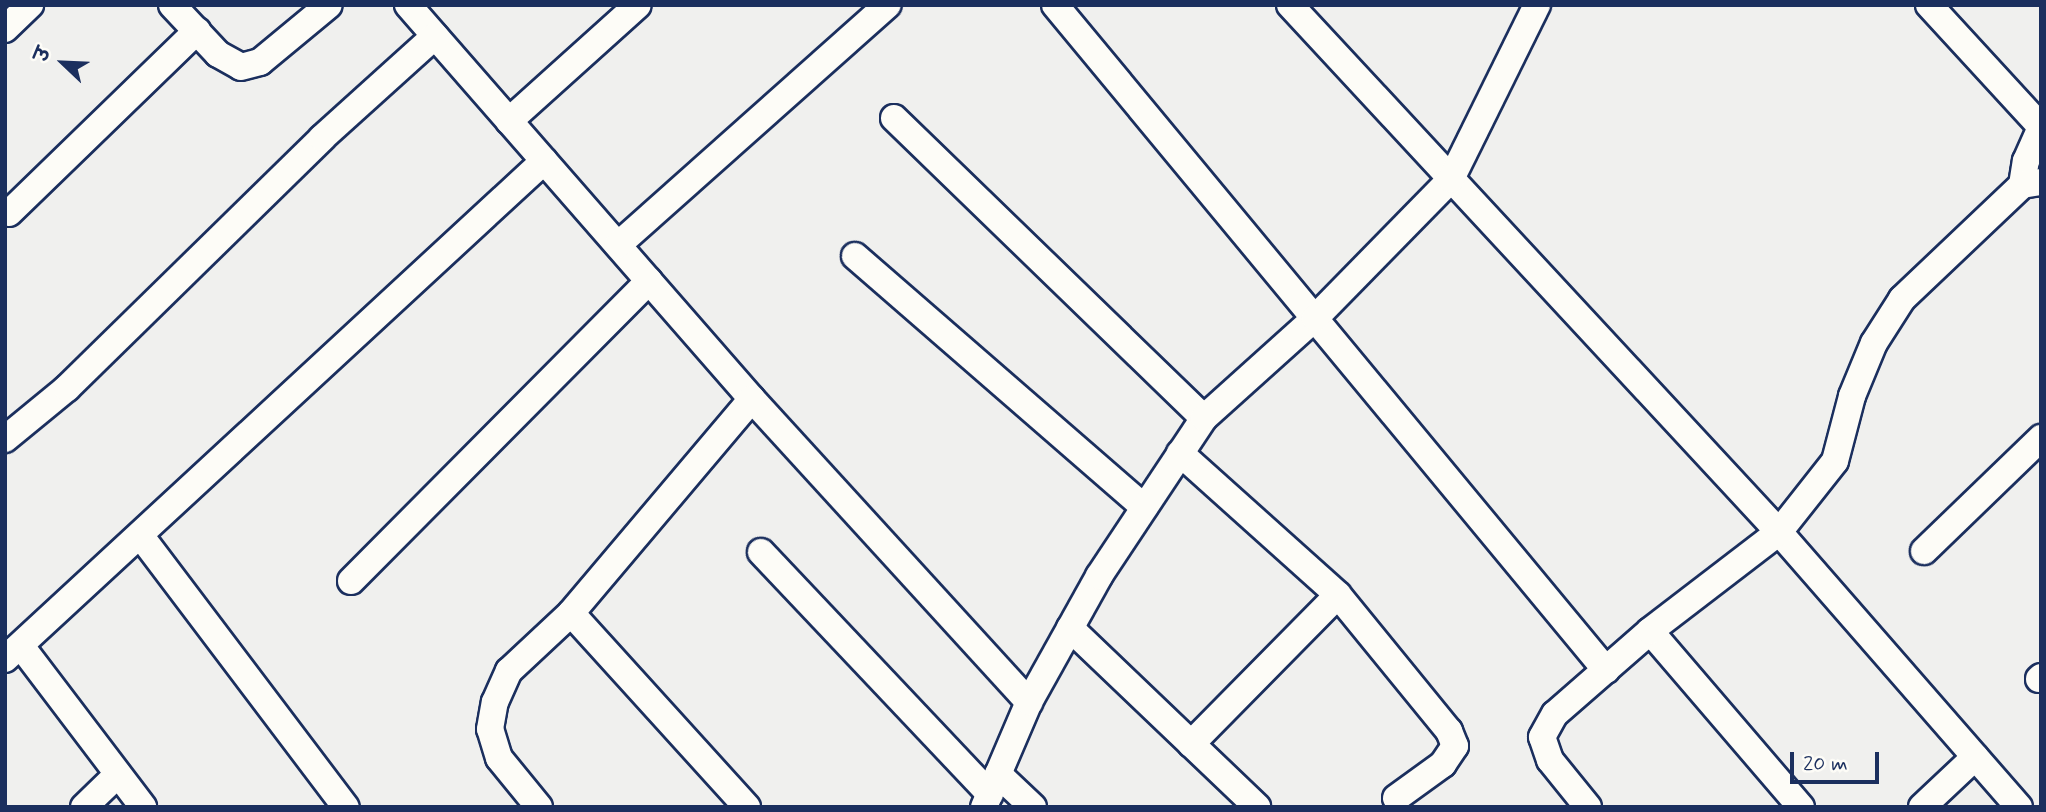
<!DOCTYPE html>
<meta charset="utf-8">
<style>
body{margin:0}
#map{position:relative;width:2046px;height:812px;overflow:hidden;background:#f0f0ee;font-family:Mynerve,"Playpen Sans Deva",sans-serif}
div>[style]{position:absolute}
.roads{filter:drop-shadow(2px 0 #1b2f5e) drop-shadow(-2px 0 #1b2f5e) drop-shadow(0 2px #1b2f5e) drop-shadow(0 -2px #1b2f5e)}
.street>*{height:26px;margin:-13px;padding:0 13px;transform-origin:13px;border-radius:13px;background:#fdfcf7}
span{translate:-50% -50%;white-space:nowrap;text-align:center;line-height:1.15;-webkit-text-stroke:5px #fdfcf7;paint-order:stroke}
.frame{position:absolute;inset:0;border:7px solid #1b2f5e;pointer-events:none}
.north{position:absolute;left:28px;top:28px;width:70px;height:70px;-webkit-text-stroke:5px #fdfcf7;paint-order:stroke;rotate:293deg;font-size:19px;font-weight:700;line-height:28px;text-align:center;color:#1b2f5e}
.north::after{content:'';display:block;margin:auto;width:24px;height:32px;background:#1b2f5e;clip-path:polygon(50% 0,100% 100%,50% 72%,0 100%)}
.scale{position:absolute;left:1790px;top:752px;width:89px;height:32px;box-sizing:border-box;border:4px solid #1b2f5e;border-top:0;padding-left:9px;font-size:21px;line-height:24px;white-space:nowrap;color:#1b2f5e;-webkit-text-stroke:5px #fdfcf7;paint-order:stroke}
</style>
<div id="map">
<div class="roads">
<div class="street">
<i style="left:172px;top:5px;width:67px;rotate:46.8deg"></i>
<i style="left:218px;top:54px;width:26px;rotate:29deg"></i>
<i style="left:241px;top:67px;width:20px;rotate:-15deg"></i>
<i style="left:260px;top:62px;width:89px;rotate:-39.6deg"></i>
<i style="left:408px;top:5px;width:523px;rotate:48.88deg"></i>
<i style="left:752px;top:399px;width:411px;rotate:47.6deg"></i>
<i style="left:1055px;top:5px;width:864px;rotate:50.36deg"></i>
<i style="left:1290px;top:5px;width:719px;rotate:47.14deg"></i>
<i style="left:1779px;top:532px;width:365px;rotate:48.9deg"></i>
<i style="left:1929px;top:5px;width:166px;rotate:47.4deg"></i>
<i style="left:5px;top:29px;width:35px;rotate:-44deg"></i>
<i style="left:894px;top:118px;width:431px;rotate:44.1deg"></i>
<i style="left:509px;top:121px;width:173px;rotate:-42deg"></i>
<i style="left:2022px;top:185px;width:24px;rotate:-81deg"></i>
<i style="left:2026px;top:161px;width:36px;rotate:-66deg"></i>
<i style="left:9px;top:213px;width:262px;rotate:-44.1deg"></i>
<i style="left:618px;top:245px;width:361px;rotate:-41.7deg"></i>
<i style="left:855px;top:256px;width:383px;rotate:41deg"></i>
<i style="left:5px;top:439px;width:80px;rotate:-39.4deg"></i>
<i style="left:67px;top:388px;width:357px;rotate:-44.4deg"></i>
<i style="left:322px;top:138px;width:152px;rotate:-42.1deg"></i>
<i style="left:1180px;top:453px;width:212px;rotate:41.9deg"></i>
<i style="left:1338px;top:595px;width:176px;rotate:50.8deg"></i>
<i style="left:1449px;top:731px;width:16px;rotate:68deg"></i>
<i style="left:1455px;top:746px;width:22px;rotate:124deg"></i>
<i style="left:1443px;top:764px;width:58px;rotate:144.1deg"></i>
<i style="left:140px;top:535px;width:341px;rotate:52.9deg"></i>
<i style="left:1924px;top:551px;width:163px;rotate:-44deg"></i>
<i style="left:761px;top:552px;width:333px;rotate:46.6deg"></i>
<i style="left:351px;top:581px;width:423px;rotate:-45.2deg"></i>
<i style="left:1070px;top:628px;width:259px;rotate:43.7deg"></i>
<i style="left:1650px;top:631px;width:232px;rotate:49.4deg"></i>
<i style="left:21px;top:646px;width:202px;rotate:52.8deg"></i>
<i style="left:5px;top:659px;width:734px;rotate:-42.74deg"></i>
<i style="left:2039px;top:679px;width:3px;rotate:-45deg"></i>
<i style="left:1191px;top:744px;width:209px;rotate:-45.4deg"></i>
<i style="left:998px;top:774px;width:48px;rotate:43.3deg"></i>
<i style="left:84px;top:807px;width:47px;rotate:-44.1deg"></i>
<i style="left:539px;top:807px;width:63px;rotate:-129.2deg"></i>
<i style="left:499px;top:758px;width:30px;rotate:-107deg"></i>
<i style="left:490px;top:729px;width:27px;rotate:-80deg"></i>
<i style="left:495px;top:702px;width:34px;rotate:-66deg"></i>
<i style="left:509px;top:671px;width:85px;rotate:-43.1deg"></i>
<i style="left:747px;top:807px;width:262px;rotate:-132.2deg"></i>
<i style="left:571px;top:613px;width:280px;rotate:-49.8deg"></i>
<i style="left:984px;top:807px;width:114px;rotate:-66.8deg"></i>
<i style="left:1029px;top:702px;width:144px;rotate:-60.9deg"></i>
<i style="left:1099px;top:576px;width:190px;rotate:-56.4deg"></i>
<i style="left:1204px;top:418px;width:149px;rotate:-42deg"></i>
<i style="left:1315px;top:318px;width:194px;rotate:-45.6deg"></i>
<i style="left:1451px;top:179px;width:194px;rotate:-63.7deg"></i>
<i style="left:1588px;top:807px;width:60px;rotate:-129deg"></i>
<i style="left:1550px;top:760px;width:24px;rotate:-109deg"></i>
<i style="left:1542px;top:737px;width:26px;rotate:-61deg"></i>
<i style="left:1555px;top:714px;width:126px;rotate:-41.1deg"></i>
<i style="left:1650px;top:631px;width:163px;rotate:-37.5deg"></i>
<i style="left:1779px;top:532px;width:90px;rotate:-51.7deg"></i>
<i style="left:1835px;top:461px;width:67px;rotate:-75.3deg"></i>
<i style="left:1852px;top:396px;width:57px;rotate:-67.5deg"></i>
<i style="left:1874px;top:343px;width:52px;rotate:-57.5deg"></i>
<i style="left:1902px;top:299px;width:166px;rotate:-43.5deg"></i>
<i style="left:2022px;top:185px;width:19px;rotate:-9deg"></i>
<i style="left:1922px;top:807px;width:73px;rotate:-43.3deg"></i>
</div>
</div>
<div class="frame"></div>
<div class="north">उ</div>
<div class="scale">20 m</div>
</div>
